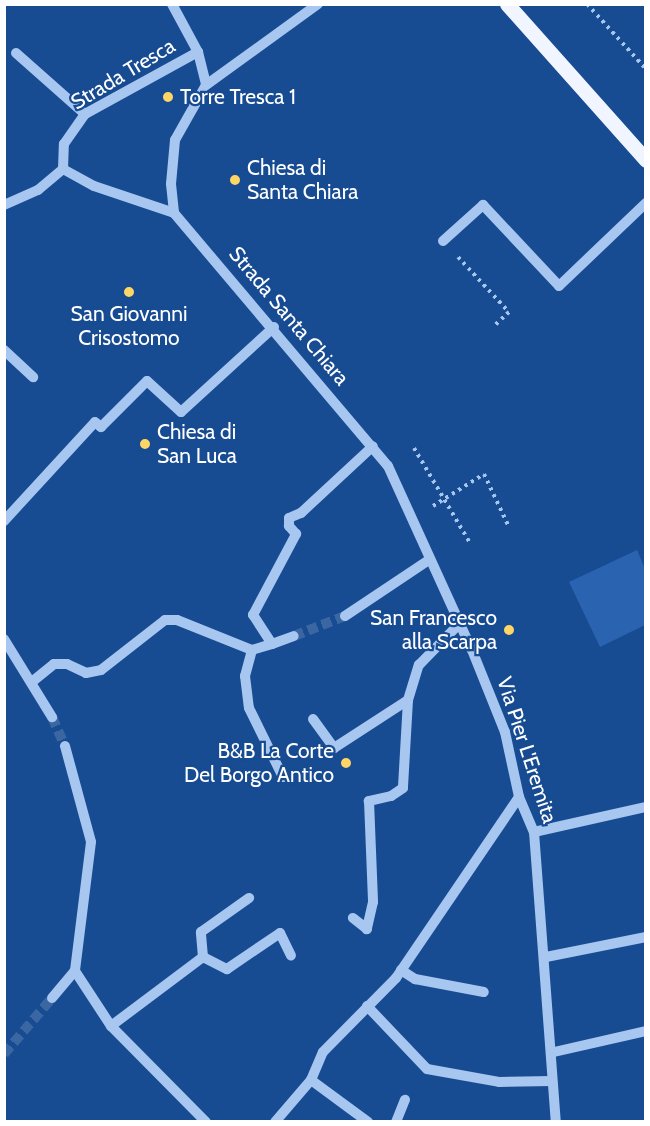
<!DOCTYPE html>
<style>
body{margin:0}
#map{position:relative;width:650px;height:1126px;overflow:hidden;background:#174b92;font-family:Cabin,sans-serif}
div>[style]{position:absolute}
.green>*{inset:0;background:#2a64b0}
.minor-tunnel>*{height:10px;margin-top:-5px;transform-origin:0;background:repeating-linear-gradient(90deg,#3a66a2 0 10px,transparent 0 15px)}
.path>*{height:4px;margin-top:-2px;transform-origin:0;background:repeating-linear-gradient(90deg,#a7c6f0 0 3px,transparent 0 7.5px)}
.minor>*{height:10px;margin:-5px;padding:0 5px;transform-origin:5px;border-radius:5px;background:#a7c6f0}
.major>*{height:15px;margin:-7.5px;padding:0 7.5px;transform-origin:7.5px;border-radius:7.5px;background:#f0f5ff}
.dots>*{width:16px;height:16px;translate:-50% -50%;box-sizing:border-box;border:3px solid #174b92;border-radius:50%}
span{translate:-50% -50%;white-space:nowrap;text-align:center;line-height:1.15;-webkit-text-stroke:4.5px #174b92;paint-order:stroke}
.street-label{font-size:21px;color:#fff}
.poi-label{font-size:21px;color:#fff}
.left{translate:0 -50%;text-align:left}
.right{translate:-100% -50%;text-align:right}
.frame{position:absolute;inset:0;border:6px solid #fff;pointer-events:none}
</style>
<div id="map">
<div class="green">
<i style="clip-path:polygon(637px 550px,645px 569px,645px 625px,600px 647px,569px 582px)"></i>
</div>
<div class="minor-tunnel">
<i style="left:294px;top:636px;width:55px;rotate:-21.4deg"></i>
<i style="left:52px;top:717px;width:32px;rotate:66deg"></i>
<i style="left:4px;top:1054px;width:74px;rotate:-49.4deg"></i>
</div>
<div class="path">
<i style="left:587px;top:4px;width:88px;rotate:47.8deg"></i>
<i style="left:458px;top:257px;width:75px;rotate:47.2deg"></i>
<i style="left:509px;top:312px;width:19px;rotate:137deg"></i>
<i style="left:414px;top:448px;width:110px;rotate:59.5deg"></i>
<i style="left:433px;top:506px;width:60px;rotate:-32.1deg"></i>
<i style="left:484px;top:474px;width:56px;rotate:64.8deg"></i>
</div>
<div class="minor">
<i style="left:172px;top:4px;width:55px;rotate:61.6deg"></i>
<i style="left:198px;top:52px;width:34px;rotate:76deg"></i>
<i style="left:318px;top:4px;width:138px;rotate:144.1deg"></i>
<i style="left:206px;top:85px;width:63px;rotate:119.4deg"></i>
<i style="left:175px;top:140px;width:44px;rotate:95.2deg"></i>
<i style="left:171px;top:184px;width:29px;rotate:84deg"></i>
<i style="left:174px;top:213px;width:331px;rotate:49.8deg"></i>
<i style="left:388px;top:466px;width:202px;rotate:65.5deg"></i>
<i style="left:472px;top:650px;width:88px;rotate:68.1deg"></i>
<i style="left:505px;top:732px;width:66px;rotate:77.8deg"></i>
<i style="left:519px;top:797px;width:38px;rotate:67deg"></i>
<i style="left:534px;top:832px;width:291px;rotate:85.7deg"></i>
<i style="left:16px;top:53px;width:92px;rotate:41.5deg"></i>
<i style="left:63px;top:169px;width:35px;rotate:29deg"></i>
<i style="left:94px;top:186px;width:84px;rotate:18.6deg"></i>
<i style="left:4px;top:205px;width:37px;rotate:-24deg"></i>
<i style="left:38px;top:190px;width:33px;rotate:-40deg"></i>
<i style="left:63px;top:169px;width:25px;rotate:-88deg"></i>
<i style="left:64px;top:144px;width:37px;rotate:-55deg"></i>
<i style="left:85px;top:114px;width:129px;rotate:-28.8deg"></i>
<i style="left:443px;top:241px;width:54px;rotate:-42deg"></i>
<i style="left:483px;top:205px;width:111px;rotate:46.8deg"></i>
<i style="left:559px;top:286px;width:120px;rotate:-43.7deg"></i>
<i style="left:4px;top:350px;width:40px;rotate:43deg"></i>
<i style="left:4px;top:521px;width:134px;rotate:-47.4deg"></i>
<i style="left:95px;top:422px;width:8px;rotate:40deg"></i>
<i style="left:101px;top:427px;width:65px;rotate:-45deg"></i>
<i style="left:147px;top:381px;width:46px;rotate:42.4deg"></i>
<i style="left:181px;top:412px;width:126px;rotate:-42.4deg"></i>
<i style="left:345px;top:616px;width:101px;rotate:-33.7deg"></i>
<i style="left:4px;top:639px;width:92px;rotate:58.4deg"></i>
<i style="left:272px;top:644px;width:23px;rotate:-20deg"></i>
<i style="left:252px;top:650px;width:27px;rotate:105deg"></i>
<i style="left:245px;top:676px;width:32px;rotate:83deg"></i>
<i style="left:249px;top:708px;width:77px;rotate:63.8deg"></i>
<i style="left:33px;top:681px;width:27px;rotate:-39deg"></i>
<i style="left:54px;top:664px;width:13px"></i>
<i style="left:67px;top:664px;width:21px;rotate:25deg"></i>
<i style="left:86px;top:673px;width:15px;rotate:-11deg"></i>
<i style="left:101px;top:670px;width:81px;rotate:-38deg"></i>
<i style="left:165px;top:620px;width:12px"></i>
<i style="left:177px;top:620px;width:81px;rotate:21.8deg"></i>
<i style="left:252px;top:650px;width:21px;rotate:-17deg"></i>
<i style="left:272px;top:644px;width:35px;rotate:-123deg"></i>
<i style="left:253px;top:615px;width:92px;rotate:-62deg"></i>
<i style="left:296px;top:534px;width:11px;rotate:-131deg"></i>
<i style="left:289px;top:526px;width:8px;rotate:-90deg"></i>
<i style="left:289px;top:518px;width:13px;rotate:-23deg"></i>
<i style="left:301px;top:513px;width:98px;rotate:-42.9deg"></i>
<i style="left:408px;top:700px;width:37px;rotate:-73deg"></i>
<i style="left:419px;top:665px;width:57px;rotate:-45.7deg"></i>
<i style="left:313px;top:719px;width:36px;rotate:54deg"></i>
<i style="left:334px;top:748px;width:88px;rotate:-33deg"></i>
<i style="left:408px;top:700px;width:88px;rotate:93.3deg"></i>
<i style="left:403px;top:788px;width:14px;rotate:146deg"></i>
<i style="left:391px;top:796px;width:23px;rotate:167deg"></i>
<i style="left:369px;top:801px;width:101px;rotate:87.7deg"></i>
<i style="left:373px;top:902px;width:28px;rotate:103deg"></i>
<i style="left:367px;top:929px;width:18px;rotate:-142deg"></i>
<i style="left:65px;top:746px;width:99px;rotate:74.8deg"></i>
<i style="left:91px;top:842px;width:130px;rotate:97.1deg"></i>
<i style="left:534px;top:832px;width:115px;rotate:-12.6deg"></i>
<i style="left:203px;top:957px;width:27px;rotate:27deg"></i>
<i style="left:227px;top:969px;width:64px;rotate:-34.2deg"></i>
<i style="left:280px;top:933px;width:25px;rotate:64deg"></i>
<i style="left:546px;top:957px;width:102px;rotate:-11.3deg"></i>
<i style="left:401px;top:970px;width:17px;rotate:33deg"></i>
<i style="left:415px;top:979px;width:70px;rotate:10.7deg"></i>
<i style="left:75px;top:971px;width:66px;rotate:56.8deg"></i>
<i style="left:111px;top:1026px;width:135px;rotate:45.3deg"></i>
<i style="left:52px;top:998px;width:35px;rotate:-50deg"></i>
<i style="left:367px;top:1006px;width:87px;rotate:46.4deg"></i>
<i style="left:427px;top:1069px;width:73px;rotate:10.2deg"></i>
<i style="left:499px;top:1082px;width:53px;rotate:-1.1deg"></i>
<i style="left:111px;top:1026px;width:115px;rotate:-36.9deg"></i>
<i style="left:203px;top:957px;width:25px;rotate:-95deg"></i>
<i style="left:201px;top:932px;width:59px;rotate:-35.3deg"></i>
<i style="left:554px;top:1052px;width:94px;rotate:-12.9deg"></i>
<i style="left:311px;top:1080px;width:71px;rotate:36.4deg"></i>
<i style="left:275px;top:1122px;width:55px;rotate:-49.4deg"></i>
<i style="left:311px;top:1080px;width:30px;rotate:-67deg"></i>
<i style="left:323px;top:1052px;width:104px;rotate:-45.4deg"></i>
<i style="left:396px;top:978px;width:219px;rotate:-55.8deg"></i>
<i style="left:396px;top:1122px;width:24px;rotate:-68deg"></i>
</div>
<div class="major">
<i style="left:507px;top:4px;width:209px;rotate:48.3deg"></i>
</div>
<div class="dots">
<i style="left:168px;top:97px;background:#ffd566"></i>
<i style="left:235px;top:180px;background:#ffd566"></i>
<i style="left:129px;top:292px;background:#ffd566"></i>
<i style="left:145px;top:444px;background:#ffd566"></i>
<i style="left:509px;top:630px;background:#ffd566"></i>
<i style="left:346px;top:763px;background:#ffd566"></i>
</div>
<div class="street-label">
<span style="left:123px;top:74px;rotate:-31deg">Strada Tresca</span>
<span style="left:289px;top:316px;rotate:50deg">Strada Santa Chiara</span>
<span style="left:527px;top:750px;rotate:72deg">Via Pier L'Eremita</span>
</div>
<div class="poi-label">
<span class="left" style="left:180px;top:97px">Torre Tresca 1</span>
<span class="left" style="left:247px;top:180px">Chiesa di<br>Santa Chiara</span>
<span style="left:129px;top:326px">San Giovanni<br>Crisostomo</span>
<span class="left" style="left:157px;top:444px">Chiesa di<br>San Luca</span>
<span class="right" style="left:497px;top:630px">San Francesco<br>alla Scarpa</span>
<span class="right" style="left:334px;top:763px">B&amp;B La Corte<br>Del Borgo Antico</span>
</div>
<div class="frame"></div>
</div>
